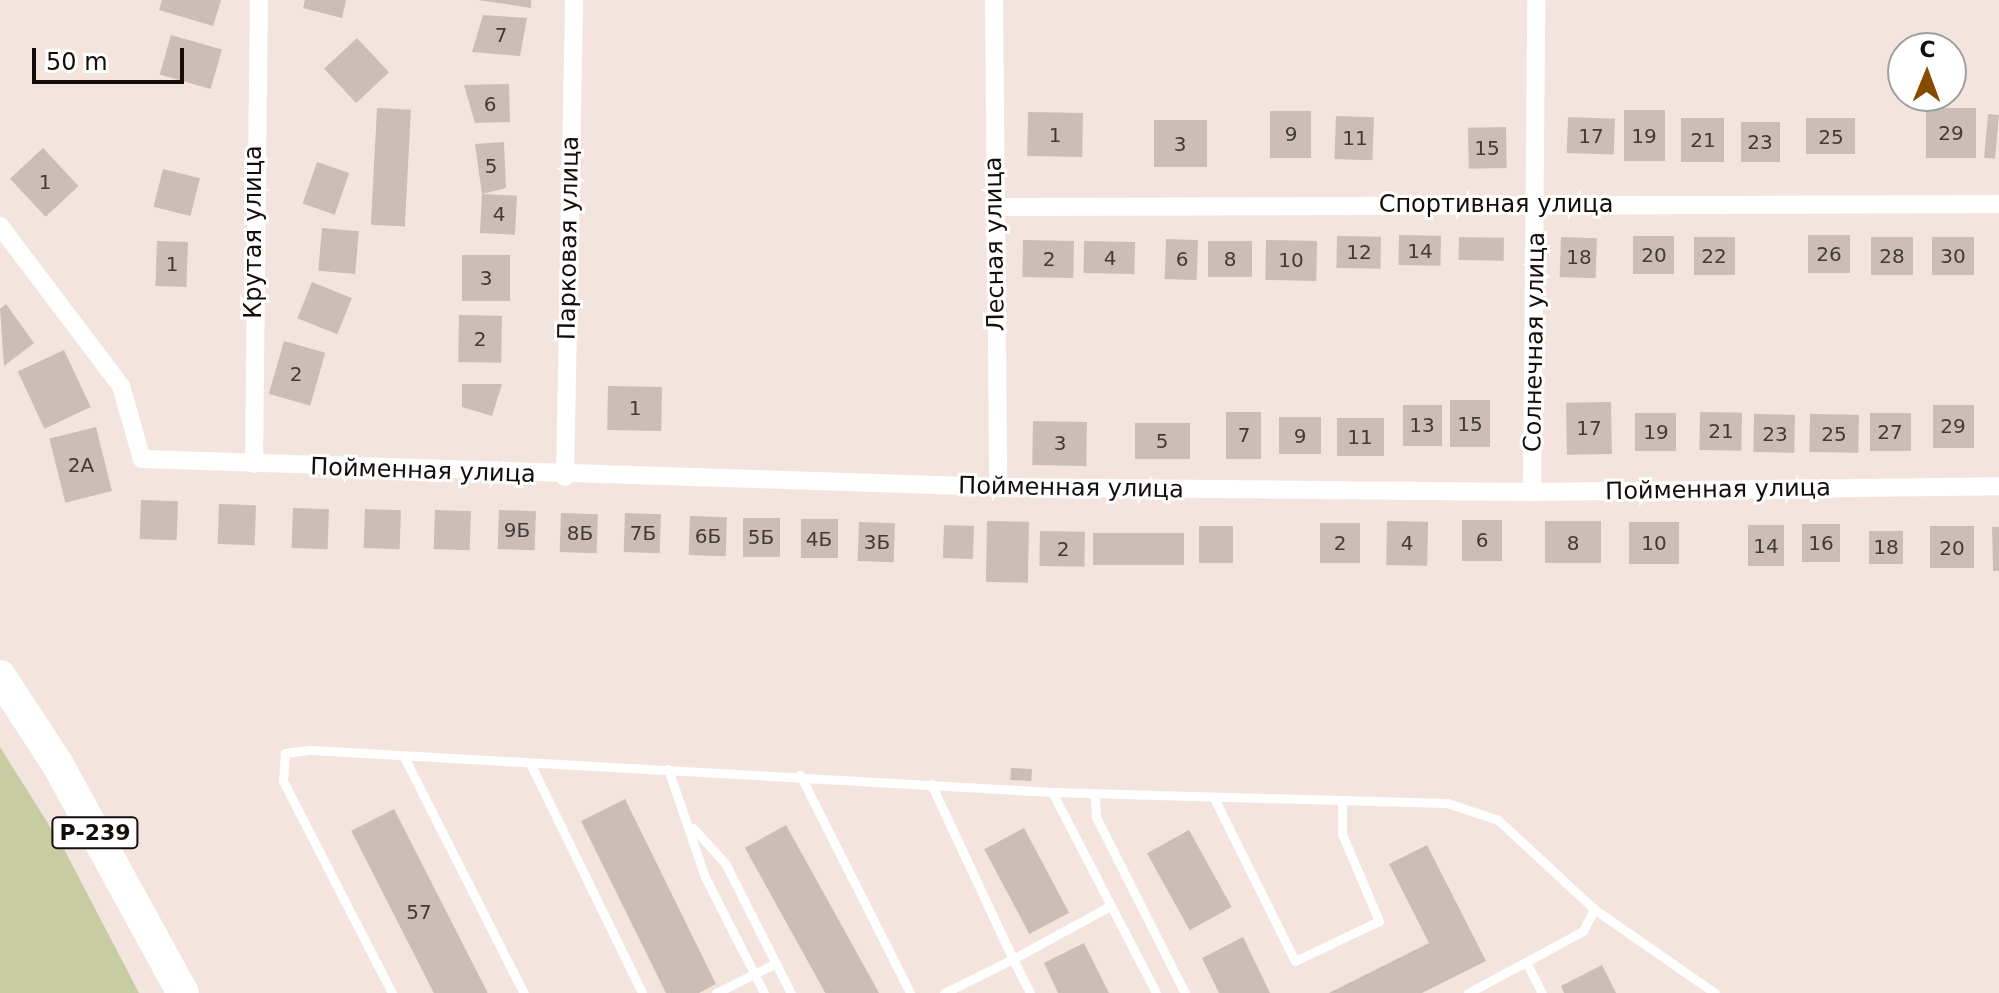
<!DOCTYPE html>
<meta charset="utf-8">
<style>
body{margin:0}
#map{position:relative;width:1999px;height:993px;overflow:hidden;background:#f3e5de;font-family:"DejaVu Sans",sans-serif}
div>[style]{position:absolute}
.green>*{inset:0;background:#c7cca3}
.building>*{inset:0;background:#ccbeb7;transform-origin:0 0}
.lane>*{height:9px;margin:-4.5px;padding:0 4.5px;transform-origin:4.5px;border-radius:4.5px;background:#fff}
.street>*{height:18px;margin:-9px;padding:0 9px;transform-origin:9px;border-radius:9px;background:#fff}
.highway>*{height:32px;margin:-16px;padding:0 16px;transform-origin:16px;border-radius:16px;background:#fff}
span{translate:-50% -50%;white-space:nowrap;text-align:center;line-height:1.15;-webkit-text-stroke:6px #fff;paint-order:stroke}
.number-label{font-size:20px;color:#413a37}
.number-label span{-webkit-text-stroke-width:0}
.shield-label span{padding:2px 6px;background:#fff;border:2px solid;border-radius:6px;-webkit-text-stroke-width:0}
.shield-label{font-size:22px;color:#130e0c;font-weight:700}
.street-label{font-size:24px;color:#130e0c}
.north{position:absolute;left:1887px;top:32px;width:80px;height:80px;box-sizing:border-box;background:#fff;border:2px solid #a19f9e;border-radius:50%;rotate:1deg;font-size:22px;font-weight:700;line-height:32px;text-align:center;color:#130e0c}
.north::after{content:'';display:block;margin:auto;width:28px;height:36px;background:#854c00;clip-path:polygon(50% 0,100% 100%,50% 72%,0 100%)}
.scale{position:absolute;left:32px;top:48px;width:152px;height:36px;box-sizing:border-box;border:4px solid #130e0c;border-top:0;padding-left:10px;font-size:24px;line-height:28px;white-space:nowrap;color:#130e0c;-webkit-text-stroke:6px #fff;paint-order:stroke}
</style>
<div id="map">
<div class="green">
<i style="clip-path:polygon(0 747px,64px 849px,139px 993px,0 993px)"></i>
</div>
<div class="building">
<i style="clip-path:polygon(162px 0,221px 0,213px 26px,159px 10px)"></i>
<i style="clip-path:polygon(305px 0,346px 0,342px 18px,303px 8px)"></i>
<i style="clip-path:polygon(478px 0,531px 0,531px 8px)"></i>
<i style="clip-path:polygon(483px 15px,527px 18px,520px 56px,472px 52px)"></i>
<i style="left:171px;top:35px;width:53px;height:41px;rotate:16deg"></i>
<i style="left:357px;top:38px;width:47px;height:45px;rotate:47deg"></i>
<i style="clip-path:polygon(509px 84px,510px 122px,475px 123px,464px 85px)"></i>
<i style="left:377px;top:108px;width:34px;height:117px;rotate:3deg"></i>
<i style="left:1976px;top:108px;width:50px;height:50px;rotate:90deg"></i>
<i style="left:1624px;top:110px;width:41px;height:51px"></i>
<i style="left:1270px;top:111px;width:41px;height:47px"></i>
<i style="left:1028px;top:112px;width:55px;height:44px;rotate:1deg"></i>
<i style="left:1988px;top:114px;width:11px;height:44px;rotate:5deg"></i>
<i style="left:1336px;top:116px;width:38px;height:43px;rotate:2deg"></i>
<i style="left:1568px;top:117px;width:47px;height:36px;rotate:2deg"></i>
<i style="left:1681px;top:118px;width:43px;height:44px"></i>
<i style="left:1855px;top:118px;width:36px;height:49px;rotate:90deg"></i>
<i style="left:1154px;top:120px;width:53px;height:47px"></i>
<i style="left:1741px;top:122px;width:39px;height:40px"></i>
<i style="left:1506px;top:127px;width:41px;height:38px;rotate:89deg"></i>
<i style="clip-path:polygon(504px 142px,506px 188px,482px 194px,475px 144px)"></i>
<i style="left:43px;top:148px;width:52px;height:45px;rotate:47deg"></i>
<i style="left:317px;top:162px;width:34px;height:44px;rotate:19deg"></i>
<i style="left:163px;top:169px;width:38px;height:39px;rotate:14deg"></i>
<i style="left:482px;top:194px;width:35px;height:39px;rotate:3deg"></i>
<i style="left:322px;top:228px;width:37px;height:43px;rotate:5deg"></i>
<i style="left:1399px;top:235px;width:42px;height:30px;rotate:1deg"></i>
<i style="left:1808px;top:235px;width:42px;height:38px"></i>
<i style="left:1337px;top:236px;width:44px;height:32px;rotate:1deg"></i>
<i style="left:1633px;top:236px;width:41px;height:38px"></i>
<i style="left:1459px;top:237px;width:45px;height:23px;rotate:1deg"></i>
<i style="left:1561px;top:237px;width:36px;height:40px;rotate:2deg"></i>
<i style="left:1694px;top:237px;width:41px;height:38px"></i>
<i style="left:1871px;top:237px;width:42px;height:38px"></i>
<i style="left:1932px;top:237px;width:42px;height:38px"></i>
<i style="left:1166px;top:239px;width:32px;height:40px;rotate:2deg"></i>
<i style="left:1023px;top:240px;width:51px;height:37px;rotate:1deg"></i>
<i style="left:1266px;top:240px;width:51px;height:40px;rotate:1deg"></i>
<i style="left:157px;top:241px;width:31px;height:45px;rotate:2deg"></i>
<i style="left:1084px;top:241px;width:51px;height:32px;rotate:1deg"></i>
<i style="left:1208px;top:241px;width:44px;height:36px"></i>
<i style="left:462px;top:255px;width:48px;height:46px"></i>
<i style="left:312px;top:282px;width:43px;height:39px;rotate:22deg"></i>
<i style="clip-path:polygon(6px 304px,34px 343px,4px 366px,0 309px)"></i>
<i style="left:459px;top:315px;width:43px;height:47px;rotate:1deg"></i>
<i style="left:284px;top:341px;width:43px;height:55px;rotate:16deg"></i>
<i style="left:64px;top:350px;width:63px;height:51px;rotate:65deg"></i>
<i style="clip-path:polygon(462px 384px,502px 384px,492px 416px,462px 407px)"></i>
<i style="left:608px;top:386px;width:54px;height:44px;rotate:1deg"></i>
<i style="left:1450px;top:400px;width:40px;height:47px"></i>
<i style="left:1611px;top:402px;width:52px;height:45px;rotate:89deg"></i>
<i style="left:1403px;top:405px;width:39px;height:41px"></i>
<i style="left:1933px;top:405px;width:41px;height:43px"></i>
<i style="left:1226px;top:412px;width:35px;height:47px"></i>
<i style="left:1700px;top:412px;width:42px;height:38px;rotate:1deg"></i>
<i style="left:1635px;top:413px;width:41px;height:38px"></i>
<i style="left:1870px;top:413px;width:41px;height:38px"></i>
<i style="left:1754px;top:414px;width:41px;height:38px;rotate:1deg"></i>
<i style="left:1810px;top:414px;width:49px;height:38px;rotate:1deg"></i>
<i style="left:1279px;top:417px;width:42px;height:37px"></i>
<i style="left:1337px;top:418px;width:47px;height:38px"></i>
<i style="left:1033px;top:421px;width:54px;height:44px;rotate:1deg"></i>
<i style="left:1135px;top:423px;width:55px;height:36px"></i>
<i style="left:96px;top:427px;width:66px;height:48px;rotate:76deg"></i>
<i style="left:141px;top:500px;width:37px;height:39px;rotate:2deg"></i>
<i style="left:219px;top:504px;width:37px;height:40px;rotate:2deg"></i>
<i style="left:293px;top:508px;width:36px;height:40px;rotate:2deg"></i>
<i style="left:365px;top:509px;width:36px;height:39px;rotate:2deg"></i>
<i style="left:435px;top:510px;width:36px;height:39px;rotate:2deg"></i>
<i style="left:499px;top:510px;width:37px;height:39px;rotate:2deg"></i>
<i style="left:561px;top:513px;width:37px;height:39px;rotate:2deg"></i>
<i style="left:625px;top:513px;width:36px;height:39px;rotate:2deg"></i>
<i style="left:690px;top:516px;width:37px;height:39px;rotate:2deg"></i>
<i style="left:743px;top:518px;width:37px;height:39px"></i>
<i style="left:801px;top:519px;width:37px;height:39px"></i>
<i style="left:1462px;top:520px;width:40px;height:41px"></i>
<i style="left:987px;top:521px;width:42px;height:61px;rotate:1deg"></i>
<i style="left:1387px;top:521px;width:41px;height:44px;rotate:1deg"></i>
<i style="left:1601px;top:521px;width:42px;height:56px;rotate:90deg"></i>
<i style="left:859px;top:522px;width:36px;height:39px;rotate:2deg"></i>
<i style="left:1629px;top:522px;width:50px;height:42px"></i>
<i style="left:1320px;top:523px;width:40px;height:40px"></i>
<i style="left:1802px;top:524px;width:38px;height:38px"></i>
<i style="left:944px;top:525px;width:30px;height:33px;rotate:2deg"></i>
<i style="left:1748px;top:525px;width:36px;height:41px"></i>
<i style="left:1199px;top:526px;width:34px;height:37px"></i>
<i style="left:1974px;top:526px;width:42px;height:44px;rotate:90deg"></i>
<i style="clip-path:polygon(1992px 527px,1999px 527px,1999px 571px,1993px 571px)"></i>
<i style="left:1040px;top:531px;width:45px;height:35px;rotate:1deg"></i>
<i style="left:1869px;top:531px;width:34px;height:33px"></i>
<i style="left:1093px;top:533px;width:91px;height:32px"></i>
<i style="left:1011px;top:768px;width:21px;height:12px;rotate:3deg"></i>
<i style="clip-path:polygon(625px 799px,716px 984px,699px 993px,666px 993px,581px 821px)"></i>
<i style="left:394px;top:809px;width:206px;height:48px;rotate:63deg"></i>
<i style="left:786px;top:825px;width:192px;height:47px;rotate:61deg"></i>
<i style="left:1024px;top:828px;width:96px;height:45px;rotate:62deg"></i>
<i style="left:1189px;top:830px;width:88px;height:48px;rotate:61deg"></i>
<i style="clip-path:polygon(1427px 845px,1486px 961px,1422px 993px,1329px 993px,1429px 943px,1389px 864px)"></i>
<i style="clip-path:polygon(1243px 937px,1270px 993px,1219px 993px,1202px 958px)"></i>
<i style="clip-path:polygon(1084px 943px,1109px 993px,1058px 993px,1044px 963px)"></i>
<i style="clip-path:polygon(1602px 965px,1616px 993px,1564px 993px,1561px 986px)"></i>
</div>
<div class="lane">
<i style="left:403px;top:755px;width:267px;rotate:63.1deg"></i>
<i style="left:530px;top:763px;width:256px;rotate:64deg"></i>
<i style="left:668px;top:769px;width:114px;rotate:71.1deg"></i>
<i style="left:705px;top:877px;width:130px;rotate:63deg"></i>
<i style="left:800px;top:775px;width:244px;rotate:63.2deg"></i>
<i style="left:931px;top:784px;width:193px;rotate:64.9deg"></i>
<i style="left:1013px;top:959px;width:77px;rotate:153.8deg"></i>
<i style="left:1052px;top:792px;width:226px;rotate:62.6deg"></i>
<i style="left:1095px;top:794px;width:23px;rotate:88deg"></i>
<i style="left:1096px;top:817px;width:197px;rotate:63.2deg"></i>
<i style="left:1214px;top:798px;width:182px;rotate:63.6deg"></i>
<i style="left:1295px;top:961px;width:93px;rotate:-25.5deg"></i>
<i style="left:1379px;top:921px;width:95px;rotate:-113deg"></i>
<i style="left:1342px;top:834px;width:33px;rotate:-90deg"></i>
<i style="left:693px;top:828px;width:47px;rotate:47.6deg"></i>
<i style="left:725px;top:863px;width:146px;rotate:63.1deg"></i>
<i style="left:1526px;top:962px;width:35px;rotate:63deg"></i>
<i style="left:392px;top:993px;width:238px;rotate:-117.2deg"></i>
<i style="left:283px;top:781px;width:28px;rotate:-86deg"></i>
<i style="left:285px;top:753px;width:26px;rotate:-7deg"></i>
<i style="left:311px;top:750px;width:742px;rotate:3.24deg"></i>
<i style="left:1052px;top:792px;width:395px;rotate:1.6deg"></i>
<i style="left:1447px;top:803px;width:54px;rotate:18.4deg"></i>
<i style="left:1498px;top:820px;width:131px;rotate:42.8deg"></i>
<i style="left:1594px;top:909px;width:147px;rotate:34.8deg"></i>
<i style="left:716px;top:993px;width:67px;rotate:-26.6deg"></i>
<i style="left:1030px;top:993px;width:38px;rotate:-117deg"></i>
<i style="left:1013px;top:959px;width:111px;rotate:-28.7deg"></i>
<i style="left:1468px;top:993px;width:131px;rotate:-28.3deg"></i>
<i style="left:1583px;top:931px;width:25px;rotate:-63deg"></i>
</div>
<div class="street">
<i style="left:994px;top:0;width:487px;rotate:89.5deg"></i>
<i style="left:994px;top:207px;width:1005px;rotate:-0.17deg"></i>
<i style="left:0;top:226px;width:201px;rotate:52.9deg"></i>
<i style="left:121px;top:386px;width:76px;rotate:74deg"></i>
<i style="left:142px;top:459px;width:856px;rotate:1.87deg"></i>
<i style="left:998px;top:487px;width:534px;rotate:0.54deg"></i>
<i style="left:1532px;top:492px;width:467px;rotate:-0.7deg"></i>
<i style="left:254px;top:464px;width:464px;rotate:-89.4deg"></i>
<i style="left:565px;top:477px;width:477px;rotate:-88.9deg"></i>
<i style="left:1532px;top:492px;width:492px;rotate:-89.5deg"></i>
</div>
<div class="highway">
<i style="left:0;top:676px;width:106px;rotate:56.9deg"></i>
<i style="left:58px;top:765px;width:260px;rotate:61.3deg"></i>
</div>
<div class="number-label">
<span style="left:501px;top:35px">7</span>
<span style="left:490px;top:104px">6</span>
<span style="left:1951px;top:133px">29</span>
<span style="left:1291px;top:134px">9</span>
<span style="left:1055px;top:135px">1</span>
<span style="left:1591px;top:136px">17</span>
<span style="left:1644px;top:136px">19</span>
<span style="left:1831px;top:137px">25</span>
<span style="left:1355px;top:138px">11</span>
<span style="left:1703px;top:140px">21</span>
<span style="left:1760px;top:142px">23</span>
<span style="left:1180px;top:144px">3</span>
<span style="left:1487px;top:148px">15</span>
<span style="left:491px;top:166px">5</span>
<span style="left:45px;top:182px">1</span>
<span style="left:499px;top:214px">4</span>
<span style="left:1420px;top:251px">14</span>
<span style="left:1359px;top:252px">12</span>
<span style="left:1829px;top:254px">26</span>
<span style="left:1654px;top:255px">20</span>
<span style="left:1714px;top:256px">22</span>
<span style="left:1892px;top:256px">28</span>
<span style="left:1953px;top:256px">30</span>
<span style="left:1579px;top:257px">18</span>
<span style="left:1110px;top:258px">4</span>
<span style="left:1049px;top:259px">2</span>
<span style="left:1182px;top:259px">6</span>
<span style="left:1230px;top:259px">8</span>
<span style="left:1291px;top:260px">10</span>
<span style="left:172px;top:264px">1</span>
<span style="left:486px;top:278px">3</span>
<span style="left:480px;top:339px">2</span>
<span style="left:296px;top:374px">2</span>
<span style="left:635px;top:408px">1</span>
<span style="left:1470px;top:424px">15</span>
<span style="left:1422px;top:425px">13</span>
<span style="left:1953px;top:426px">29</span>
<span style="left:1589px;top:428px">17</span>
<span style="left:1721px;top:431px">21</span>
<span style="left:1656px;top:432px">19</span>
<span style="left:1890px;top:432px">27</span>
<span style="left:1775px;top:434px">23</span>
<span style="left:1834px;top:434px">25</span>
<span style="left:1244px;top:435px">7</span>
<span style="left:1300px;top:436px">9</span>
<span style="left:1360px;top:437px">11</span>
<span style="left:1162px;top:441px">5</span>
<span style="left:1060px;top:443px">3</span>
<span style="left:81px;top:465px">2А</span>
<span style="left:517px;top:530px">9Б</span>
<span style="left:580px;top:533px">8Б</span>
<span style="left:643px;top:533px">7Б</span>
<span style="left:708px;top:536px">6Б</span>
<span style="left:761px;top:537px">5Б</span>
<span style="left:819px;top:539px">4Б</span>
<span style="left:1482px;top:540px">6</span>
<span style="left:877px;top:542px">3Б</span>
<span style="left:1340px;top:543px">2</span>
<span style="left:1407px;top:543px">4</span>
<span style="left:1573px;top:543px">8</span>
<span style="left:1654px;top:543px">10</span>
<span style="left:1821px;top:543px">16</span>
<span style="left:1766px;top:546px">14</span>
<span style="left:1886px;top:547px">18</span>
<span style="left:1952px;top:548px">20</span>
<span style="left:1063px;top:549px">2</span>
<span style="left:419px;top:912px">57</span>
</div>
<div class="shield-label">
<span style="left:95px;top:833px">Р-239</span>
</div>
<div class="street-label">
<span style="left:1496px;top:205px">Спортивная улица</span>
<span style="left:254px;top:232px;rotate:-90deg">Крутая улица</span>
<span style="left:569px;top:238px;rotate:-89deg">Парковая улица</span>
<span style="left:995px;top:244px;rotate:-91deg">Лесная улица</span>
<span style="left:1535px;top:342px;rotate:-89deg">Солнечная улица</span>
<span style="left:423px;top:471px;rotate:2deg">Пойменная улица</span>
<span style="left:1071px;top:488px;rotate:1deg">Пойменная улица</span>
<span style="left:1718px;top:490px;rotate:-1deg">Пойменная улица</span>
</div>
<div class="north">С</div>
<div class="scale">50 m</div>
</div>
